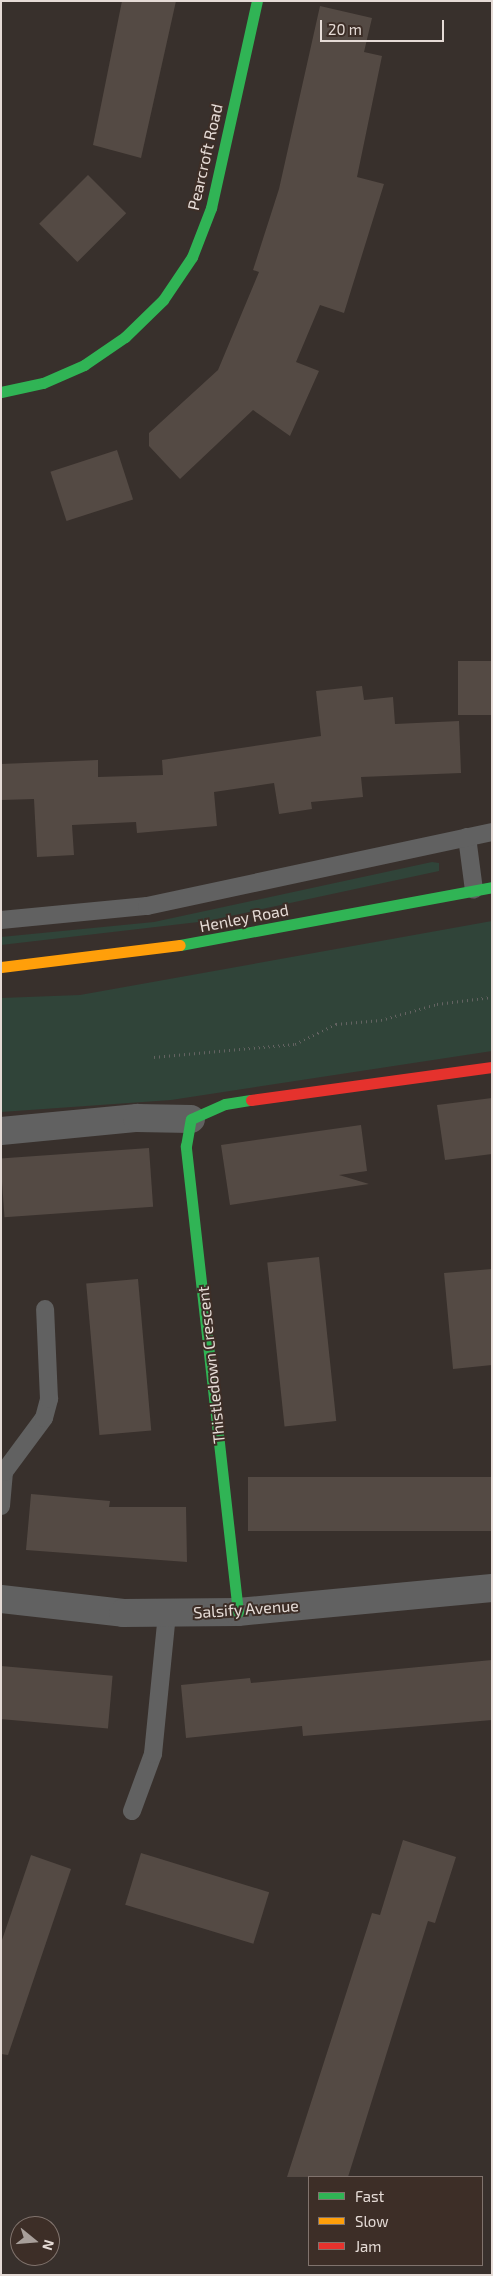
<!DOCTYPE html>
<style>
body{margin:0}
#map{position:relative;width:493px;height:2276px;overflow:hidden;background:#38302c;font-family:"Exo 2",sans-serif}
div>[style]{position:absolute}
.green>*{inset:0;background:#304439}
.building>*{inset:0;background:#544a44;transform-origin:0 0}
.path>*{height:3px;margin-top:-1.5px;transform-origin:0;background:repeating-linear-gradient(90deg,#646362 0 1px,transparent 0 5px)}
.lane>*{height:18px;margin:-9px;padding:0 9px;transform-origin:9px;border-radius:9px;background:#616161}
.street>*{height:28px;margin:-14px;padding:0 14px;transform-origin:14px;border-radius:14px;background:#616161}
.fast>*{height:11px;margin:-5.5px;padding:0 5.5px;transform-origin:5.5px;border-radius:5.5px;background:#30b455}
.slow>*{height:11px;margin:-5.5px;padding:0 5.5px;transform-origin:5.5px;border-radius:5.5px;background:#ff9f0a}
.jam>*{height:11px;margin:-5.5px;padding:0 5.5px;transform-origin:5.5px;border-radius:5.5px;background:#e5322d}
span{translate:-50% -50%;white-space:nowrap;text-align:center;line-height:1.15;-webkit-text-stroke:4px #3d2e27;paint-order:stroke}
.street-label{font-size:16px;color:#e5dbd6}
.frame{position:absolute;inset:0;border:2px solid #e5dbd6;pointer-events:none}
.legend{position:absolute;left:308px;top:2176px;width:175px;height:90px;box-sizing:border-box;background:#3d2e27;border:1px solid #80736d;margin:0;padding:6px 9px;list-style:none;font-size:15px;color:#e5dbd6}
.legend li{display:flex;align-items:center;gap:10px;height:25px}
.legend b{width:25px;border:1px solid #80736d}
.north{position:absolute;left:10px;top:2216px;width:50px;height:50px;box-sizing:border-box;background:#3d2e27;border:1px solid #80736d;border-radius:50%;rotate:107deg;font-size:14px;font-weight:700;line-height:20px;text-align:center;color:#e5dbd6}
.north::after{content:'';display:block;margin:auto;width:18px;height:22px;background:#a89f9a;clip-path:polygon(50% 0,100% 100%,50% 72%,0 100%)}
.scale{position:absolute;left:320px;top:20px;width:124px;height:22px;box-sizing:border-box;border:2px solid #e5dbd6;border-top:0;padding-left:6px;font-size:15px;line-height:18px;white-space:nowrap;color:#e5dbd6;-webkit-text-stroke:4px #3d2e27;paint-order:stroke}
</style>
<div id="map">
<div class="green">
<i style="clip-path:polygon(432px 862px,439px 863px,439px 871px,207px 921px,1px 945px,1px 937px,154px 922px)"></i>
<i style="clip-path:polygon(492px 921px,492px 1051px,171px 1100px,1px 1112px,1px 998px,80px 995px)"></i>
</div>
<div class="building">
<i style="clip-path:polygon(122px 1px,176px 1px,141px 158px,93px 145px)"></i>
<i style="clip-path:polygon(320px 6px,372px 18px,364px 52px,382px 56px,357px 177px,384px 184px,344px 313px,320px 305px,296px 362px,319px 371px,290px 436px,253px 410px,180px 479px,149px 446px,149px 433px,218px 370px,259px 272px,253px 270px,279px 189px)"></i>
<i style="left:88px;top:175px;width:54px;height:69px;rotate:45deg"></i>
<i style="left:117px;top:450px;width:52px;height:70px;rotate:72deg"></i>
<i style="left:458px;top:661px;width:34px;height:54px"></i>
<i style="clip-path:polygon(362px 686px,364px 700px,393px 697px,395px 724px,459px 721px,461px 773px,361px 777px,363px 797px,311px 802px,312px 809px,279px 814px,274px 783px,214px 792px,217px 826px,137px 833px,136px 822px,72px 825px,74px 855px,37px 857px,34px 799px,1px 800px,1px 764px,98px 760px,98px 777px,163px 775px,162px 760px,321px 736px,316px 691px)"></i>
<i style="clip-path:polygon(492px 1098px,492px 1154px,445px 1160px,437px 1105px)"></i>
<i style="clip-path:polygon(361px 1125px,367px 1171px,339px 1175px,369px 1184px,230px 1205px,221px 1145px)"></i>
<i style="left:149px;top:1148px;width:59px;height:149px;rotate:86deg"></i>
<i style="left:319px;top:1257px;width:165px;height:52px;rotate:84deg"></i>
<i style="clip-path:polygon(492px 1269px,492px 1365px,453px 1369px,444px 1273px)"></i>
<i style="left:138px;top:1279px;width:152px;height:52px;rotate:85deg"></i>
<i style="left:492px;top:1477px;width:54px;height:244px;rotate:90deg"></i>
<i style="clip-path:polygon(31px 1494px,110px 1501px,109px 1507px,186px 1507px,187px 1562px,26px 1550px)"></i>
<i style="clip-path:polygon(492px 1660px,492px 1720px,303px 1736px,302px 1726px,186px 1738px,181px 1685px,250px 1678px,251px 1683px)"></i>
<i style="left:1px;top:1666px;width:112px;height:53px;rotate:5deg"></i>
<i style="clip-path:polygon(403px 1840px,456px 1857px,435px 1923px,428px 1921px,348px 2177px,287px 2177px,372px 1913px,380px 1915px)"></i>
<i style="left:141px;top:1853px;width:134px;height:54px;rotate:17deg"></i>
<i style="clip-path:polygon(31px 1855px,71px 1869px,8px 2055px,1px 2054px,1px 1943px)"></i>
</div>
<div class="path">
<i style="left:154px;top:1057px;width:142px;rotate:-5.3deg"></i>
<i style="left:295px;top:1044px;width:46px;rotate:-26deg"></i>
<i style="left:336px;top:1024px;width:45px;rotate:-5.1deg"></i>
<i style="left:381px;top:1020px;width:58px;rotate:-15.9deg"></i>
<i style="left:437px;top:1004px;width:55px;rotate:-7.3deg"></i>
</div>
<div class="lane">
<i style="left:467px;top:837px;width:53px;rotate:82.5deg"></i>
<i style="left:1px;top:920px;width:147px;rotate:-5.5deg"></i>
<i style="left:147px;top:906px;width:353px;rotate:-12.1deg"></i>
<i style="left:1px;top:1506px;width:34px;rotate:-85deg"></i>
<i style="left:4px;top:1472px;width:67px;rotate:-53.5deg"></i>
<i style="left:44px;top:1418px;width:20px;rotate:-75deg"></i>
<i style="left:49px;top:1399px;width:90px;rotate:-92.5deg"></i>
<i style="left:132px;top:1811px;width:61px;rotate:-69.8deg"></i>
<i style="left:153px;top:1754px;width:141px;rotate:-84.3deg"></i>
</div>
<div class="street">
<i style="left:1px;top:1131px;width:137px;rotate:-5.5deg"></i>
<i style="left:137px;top:1118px;width:54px;rotate:1.1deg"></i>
<i style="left:1px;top:1599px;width:123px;rotate:6.5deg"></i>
<i style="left:123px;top:1613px;width:115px;rotate:-0.5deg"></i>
<i style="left:238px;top:1612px;width:255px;rotate:-5.4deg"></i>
</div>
<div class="fast">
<i style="left:1px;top:392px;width:43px;rotate:-12.1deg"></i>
<i style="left:43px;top:383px;width:45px;rotate:-23.7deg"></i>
<i style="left:84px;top:365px;width:50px;rotate:-34.3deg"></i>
<i style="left:125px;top:337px;width:53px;rotate:-44.2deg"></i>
<i style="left:163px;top:300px;width:52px;rotate:-56deg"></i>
<i style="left:192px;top:257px;width:53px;rotate:-68.8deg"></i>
<i style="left:211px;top:208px;width:212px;rotate:-77.5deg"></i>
<i style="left:180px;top:945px;width:317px;rotate:-10.5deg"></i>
<i style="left:238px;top:1612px;width:469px;rotate:-96.4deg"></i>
<i style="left:186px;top:1146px;width:27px;rotate:-80deg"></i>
<i style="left:191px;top:1119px;width:37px;rotate:-24deg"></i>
<i style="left:225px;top:1104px;width:26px;rotate:-9deg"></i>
</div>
<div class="slow">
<i style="left:1px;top:967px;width:180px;rotate:-7deg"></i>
</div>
<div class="jam">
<i style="left:251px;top:1100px;width:243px;rotate:-7.8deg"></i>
</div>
<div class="street-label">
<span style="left:205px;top:157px;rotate:-77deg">Pearcroft Road</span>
<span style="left:244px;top:918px;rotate:-11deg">Henley Road</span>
<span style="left:211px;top:1365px;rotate:-96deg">Thistledown Crescent</span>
<span style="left:246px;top:1609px;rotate:-4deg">Salsify Avenue</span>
</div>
<div class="frame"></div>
<ul class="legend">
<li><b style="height:6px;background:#30b455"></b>Fast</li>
<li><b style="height:6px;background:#ff9f0a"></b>Slow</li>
<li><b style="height:6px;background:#e5322d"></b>Jam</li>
</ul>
<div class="north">N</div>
<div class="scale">20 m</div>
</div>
